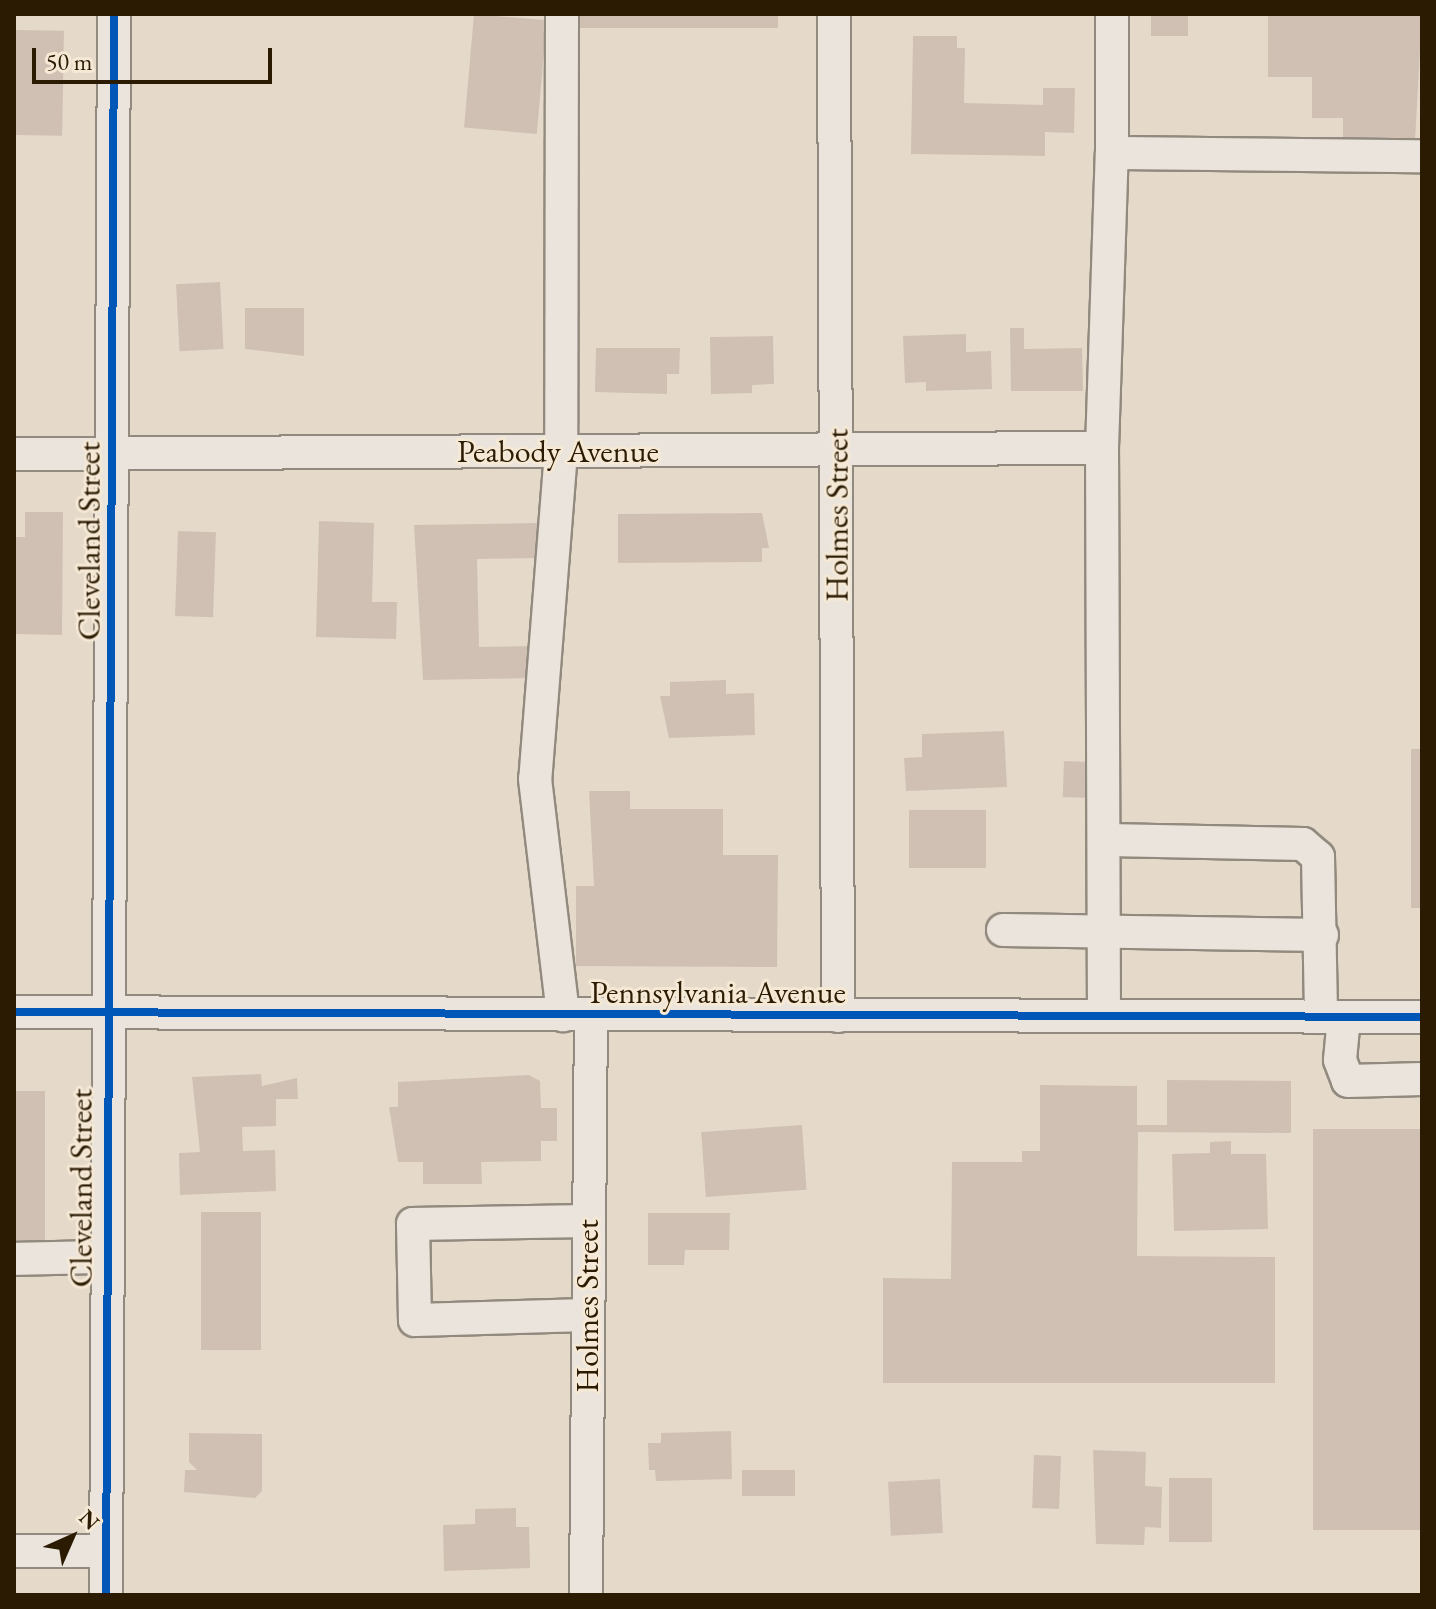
<!DOCTYPE html>
<style>
body{margin:0}
#map{position:relative;width:1436px;height:1609px;overflow:hidden;background:#e5daca;font-family:"EB Garamond",serif}
div>[style]{position:absolute}
.building>*{inset:0;background:#cfc0b3;transform-origin:0 0}
.roads{filter:drop-shadow(2px 0 #928a7e) drop-shadow(-2px 0 #928a7e) drop-shadow(0 2px #928a7e) drop-shadow(0 -2px #928a7e)}
.minor>*{height:32px;margin:-16px;padding:0 16px;transform-origin:16px;border-radius:16px;background:#eae4dc}
.cycleway>*{height:8px;margin:-4px;padding:0 4px;transform-origin:4px;border-radius:4px;background:#0057b8}
span{translate:-50% -50%;white-space:nowrap;text-align:center;line-height:1.15;-webkit-text-stroke:6px #f5e8d5;paint-order:stroke}
.street-label{font-size:32px;color:#2b1b03}
.frame{position:absolute;inset:0;border:16px solid #2b1b03;pointer-events:none}
.north{position:absolute;left:32px;top:1497px;width:80px;height:80px;-webkit-text-stroke:6px #f5e8d5;paint-order:stroke;rotate:45deg;font-size:22px;font-weight:700;line-height:32px;text-align:center;color:#2b1b03}
.north::after{content:'';display:block;margin:auto;width:28px;height:36px;background:#2b1b03;clip-path:polygon(50% 0,100% 100%,50% 72%,0 100%)}
.scale{position:absolute;left:32px;top:48px;width:240px;height:36px;box-sizing:border-box;border:4px solid #2b1b03;border-top:0;padding-left:10px;font-size:24px;line-height:28px;white-space:nowrap;color:#2b1b03;-webkit-text-stroke:6px #f5e8d5;paint-order:stroke}
</style>
<div id="map">
<div class="building">
<i style="left:474px;top:14px;width:73px;height:114px;rotate:5deg"></i>
<i style="left:577px;top:14px;width:201px;height:14px"></i>
<i style="left:1151px;top:14px;width:37px;height:22px"></i>
<i style="clip-path:polygon(1268px 14px,1422px 14px,1415px 141px,1343px 141px,1343px 118px,1312px 118px,1312px 77px,1268px 77px)"></i>
<i style="left:14px;top:30px;width:50px;height:105px;rotate:1deg"></i>
<i style="clip-path:polygon(913px 36px,957px 36px,957px 48px,965px 48px,964px 103px,1043px 105px,1043px 88px,1075px 88px,1074px 133px,1045px 132px,1045px 156px,911px 154px)"></i>
<i style="left:220px;top:282px;width:67px;height:44px;rotate:87deg"></i>
<i style="clip-path:polygon(245px 308px,304px 308px,304px 356px,245px 349px)"></i>
<i style="clip-path:polygon(1010px 328px,1024px 328px,1024px 349px,1082px 348px,1083px 391px,1011px 391px)"></i>
<i style="clip-path:polygon(966px 334px,966px 352px,991px 351px,992px 389px,926px 391px,926px 382px,905px 383px,903px 336px)"></i>
<i style="clip-path:polygon(773px 336px,774px 384px,752px 385px,752px 393px,711px 394px,710px 337px)"></i>
<i style="clip-path:polygon(596px 348px,680px 348px,679px 374px,667px 374px,667px 394px,595px 392px)"></i>
<i style="clip-path:polygon(25px 512px,63px 512px,62px 635px,14px 634px,14px 537px,25px 537px)"></i>
<i style="clip-path:polygon(762px 513px,769px 548px,762px 548px,762px 562px,618px 563px,618px 514px)"></i>
<i style="clip-path:polygon(319px 521px,374px 523px,372px 602px,397px 602px,396px 639px,316px 637px)"></i>
<i style="clip-path:polygon(539px 523px,540px 558px,477px 559px,479px 647px,532px 646px,533px 678px,423px 680px,414px 525px)"></i>
<i style="left:178px;top:531px;width:38px;height:85px;rotate:2deg"></i>
<i style="clip-path:polygon(726px 680px,726px 694px,754px 693px,755px 735px,669px 738px,660px 696px,670px 696px,670px 682px)"></i>
<i style="clip-path:polygon(1004px 731px,1007px 787px,906px 791px,904px 758px,922px 757px,922px 734px)"></i>
<i style="left:1411px;top:749px;width:11px;height:159px"></i>
<i style="left:1064px;top:761px;width:33px;height:36px;rotate:2deg"></i>
<i style="clip-path:polygon(589px 791px,630px 791px,630px 809px,723px 809px,723px 855px,778px 855px,777px 967px,576px 966px,576px 886px,594px 886px)"></i>
<i style="left:909px;top:810px;width:77px;height:58px"></i>
<i style="clip-path:polygon(261px 1074px,262px 1086px,297px 1078px,298px 1099px,276px 1099px,276px 1126px,242px 1127px,243px 1151px,275px 1150px,276px 1191px,180px 1195px,179px 1153px,200px 1152px,192px 1077px)"></i>
<i style="clip-path:polygon(529px 1075px,540px 1081px,541px 1108px,557px 1108px,557px 1141px,541px 1141px,541px 1161px,481px 1162px,482px 1184px,423px 1184px,423px 1162px,398px 1162px,389px 1107px,398px 1107px,398px 1082px)"></i>
<i style="clip-path:polygon(1167px 1080px,1291px 1081px,1291px 1133px,1138px 1132px,1137px 1256px,1275px 1257px,1275px 1383px,883px 1383px,883px 1278px,951px 1279px,952px 1162px,1022px 1162px,1022px 1151px,1040px 1151px,1040px 1085px,1137px 1086px,1137px 1125px,1167px 1125px)"></i>
<i style="left:14px;top:1091px;width:31px;height:153px"></i>
<i style="left:802px;top:1125px;width:65px;height:101px;rotate:86deg"></i>
<i style="left:1313px;top:1129px;width:109px;height:401px"></i>
<i style="clip-path:polygon(1231px 1141px,1231px 1154px,1266px 1154px,1268px 1229px,1174px 1231px,1172px 1154px,1210px 1153px,1210px 1142px)"></i>
<i style="left:201px;top:1212px;width:60px;height:138px"></i>
<i style="clip-path:polygon(648px 1213px,730px 1213px,729px 1250px,685px 1250px,684px 1265px,648px 1265px)"></i>
<i style="clip-path:polygon(731px 1431px,732px 1479px,656px 1481px,655px 1470px,649px 1470px,648px 1443px,661px 1443px,661px 1433px)"></i>
<i style="clip-path:polygon(189px 1433px,262px 1434px,262px 1491px,255px 1498px,184px 1492px,185px 1470px,197px 1470px,189px 1462px)"></i>
<i style="clip-path:polygon(1093px 1450px,1146px 1452px,1145px 1486px,1162px 1487px,1161px 1528px,1145px 1527px,1144px 1545px,1096px 1544px)"></i>
<i style="left:1034px;top:1455px;width:27px;height:53px;rotate:2deg"></i>
<i style="left:742px;top:1470px;width:53px;height:26px"></i>
<i style="left:1169px;top:1478px;width:43px;height:64px"></i>
<i style="left:940px;top:1479px;width:54px;height:52px;rotate:87deg"></i>
<i style="clip-path:polygon(516px 1508px,516px 1527px,529px 1527px,530px 1568px,444px 1571px,443px 1525px,475px 1524px,475px 1509px)"></i>
</div>
<div class="roads">
<div class="minor">
<i style="left:562px;top:14px;width:438px;rotate:90.1deg"></i>
<i style="left:561px;top:452px;width:328px;rotate:94.5deg"></i>
<i style="left:535px;top:779px;width:238px;rotate:83.2deg"></i>
<i style="left:834px;top:14px;width:1002px;rotate:89.77deg"></i>
<i style="left:1112px;top:14px;width:139px;rotate:90deg"></i>
<i style="left:1112px;top:153px;width:310px;rotate:0.6deg"></i>
<i style="left:14px;top:454px;width:1088px;rotate:-0.32deg"></i>
<i style="left:1108px;top:840px;width:195px;rotate:1.2deg"></i>
<i style="left:1303px;top:844px;width:20px;rotate:41deg"></i>
<i style="left:1318px;top:857px;width:160px;rotate:88.9deg"></i>
<i style="left:1003px;top:930px;width:319px;rotate:0.9deg"></i>
<i style="left:14px;top:1012px;width:1408px;rotate:0.2deg"></i>
<i style="left:1104px;top:1016px;width:568px;rotate:-90.2deg"></i>
<i style="left:1102px;top:448px;width:295px;rotate:-88.1deg"></i>
<i style="left:1344px;top:1017px;width:43px;rotate:95.3deg"></i>
<i style="left:1340px;top:1060px;width:22px;rotate:69deg"></i>
<i style="left:1348px;top:1081px;width:74px;rotate:-1.5deg"></i>
<i style="left:586px;top:1221px;width:173px;rotate:179deg"></i>
<i style="left:413px;top:1224px;width:96px;rotate:88.8deg"></i>
<i style="left:415px;top:1320px;width:172px;rotate:-1.7deg"></i>
<i style="left:14px;top:1259px;width:91px;rotate:-1.3deg"></i>
<i style="left:14px;top:1551px;width:91px"></i>
<i style="left:106px;top:1595px;width:1581px;rotate:-89.71deg"></i>
<i style="left:586px;top:1595px;width:579px;rotate:-89.51deg"></i>
</div>
</div>
<div class="cycleway">
<i style="left:14px;top:1012px;width:1408px;rotate:0.2deg"></i>
<i style="left:106px;top:1595px;width:1581px;rotate:-89.71deg"></i>
</div>
<div class="street-label">
<span style="left:558px;top:451px">Peabody Avenue</span>
<span style="left:837px;top:515px;rotate:-90deg">Holmes Street</span>
<span style="left:89px;top:541px;rotate:-90deg">Cleveland Street</span>
<span style="left:718px;top:992px">Pennsylvania Avenue</span>
<span style="left:81px;top:1188px;rotate:-90deg">Cleveland Street</span>
<span style="left:587px;top:1306px;rotate:-90deg">Holmes Street</span>
</div>
<div class="frame"></div>
<div class="north">N</div>
<div class="scale">50 m</div>
</div>
